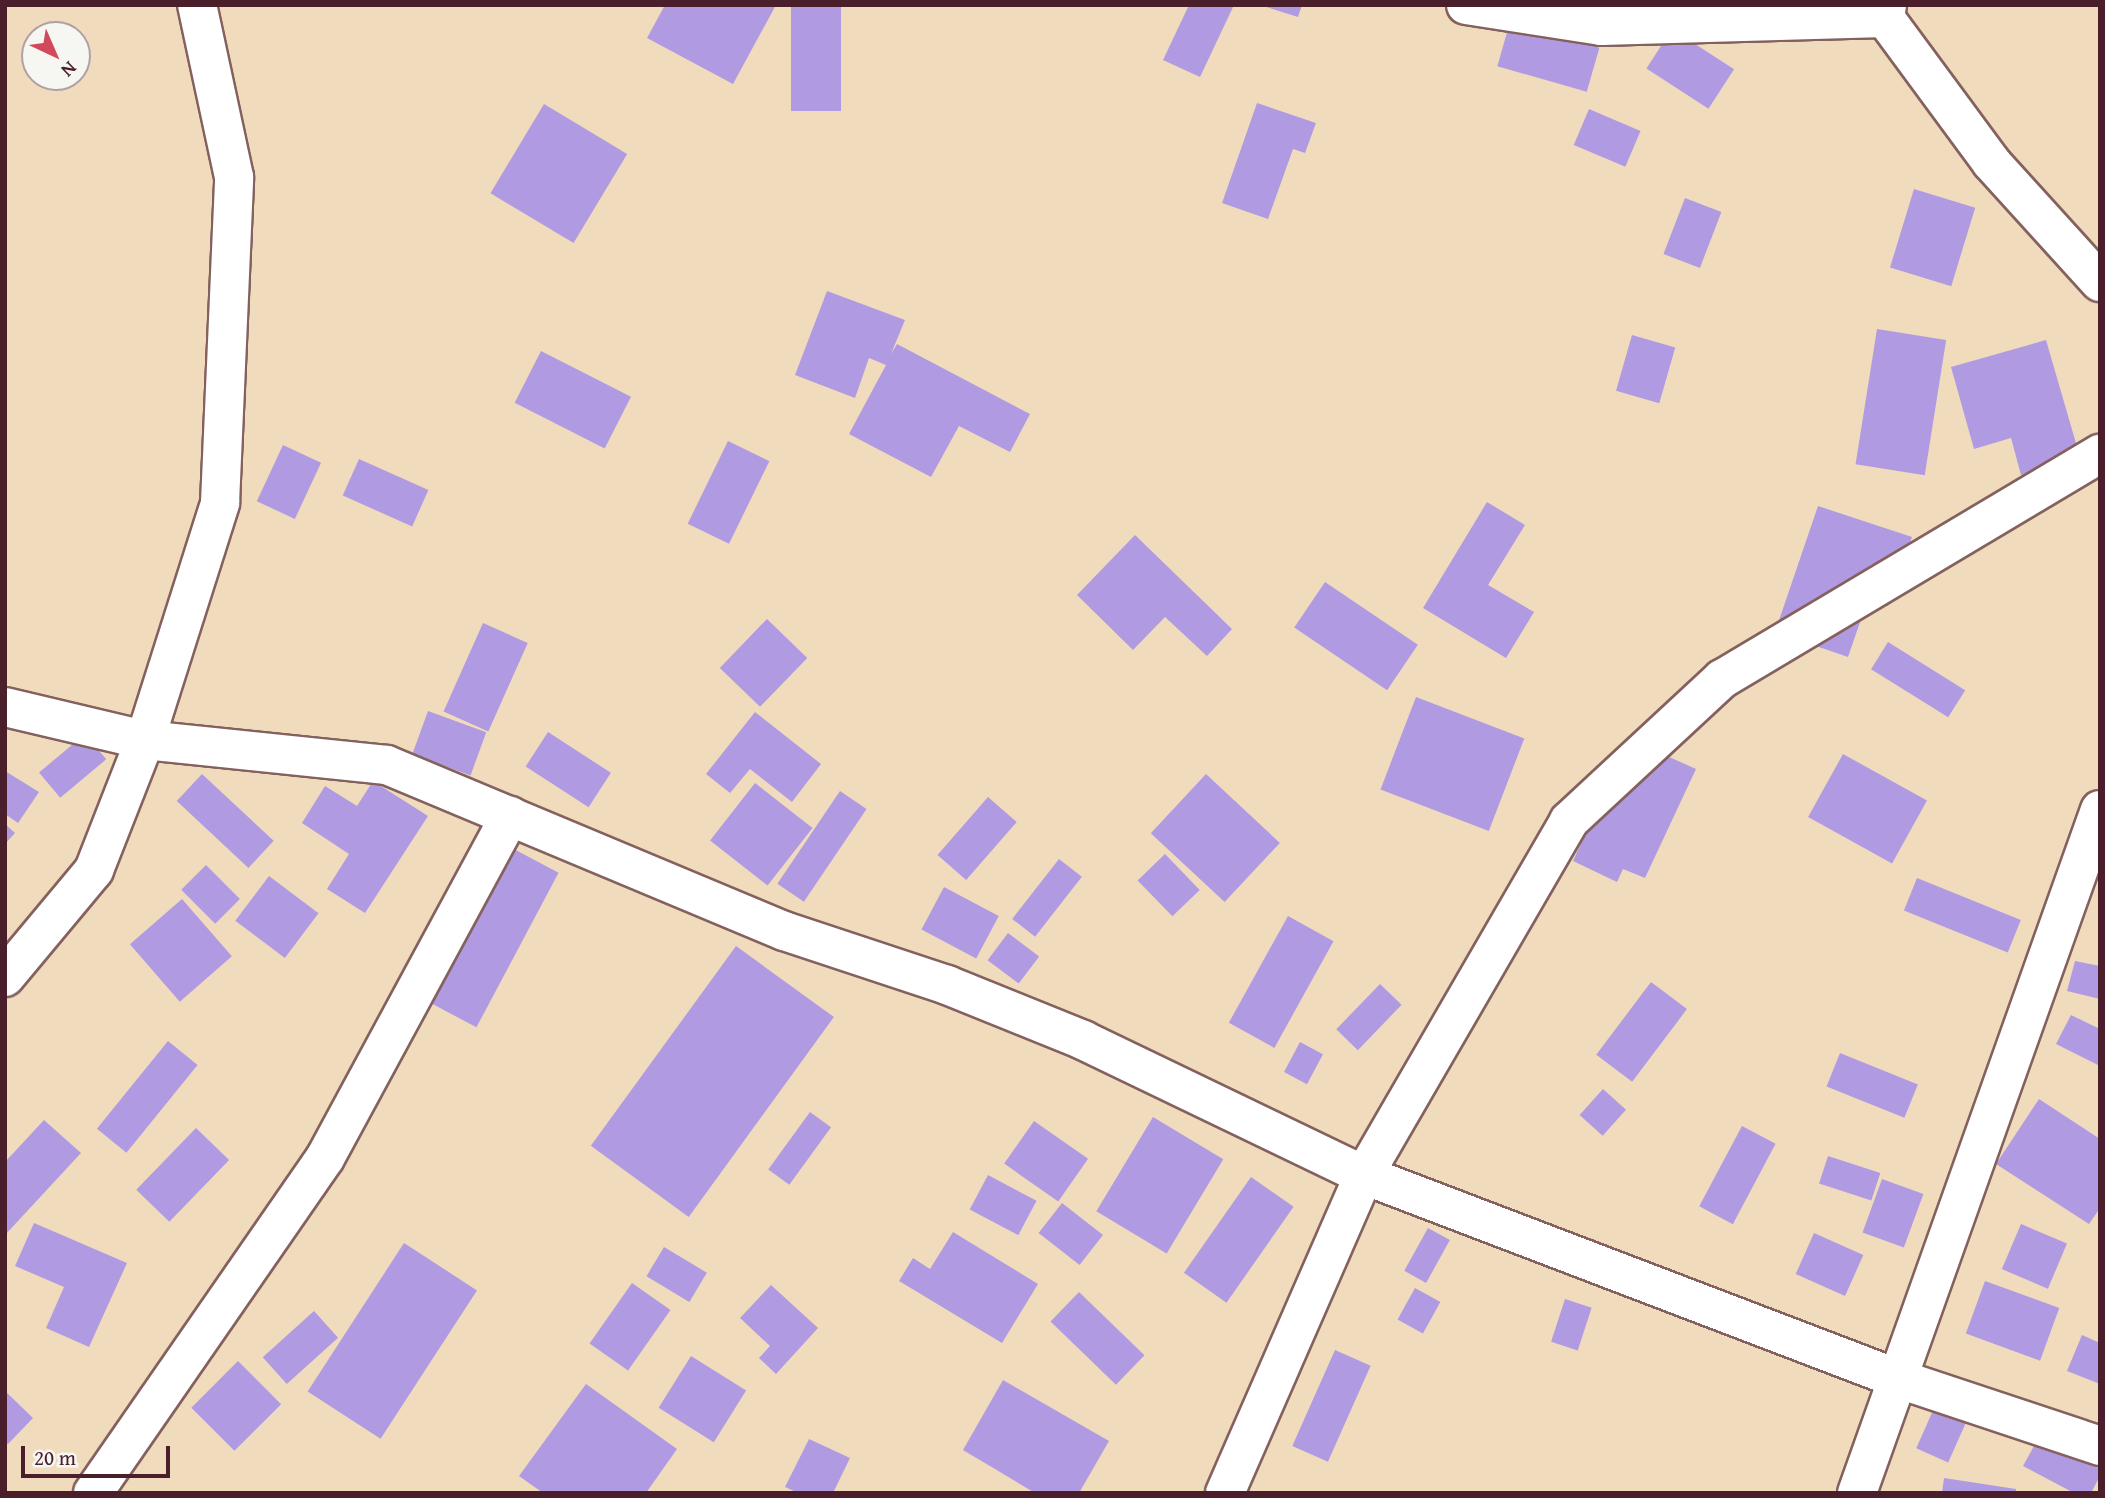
<!DOCTYPE html>
<style>
body{margin:0}
#map{position:relative;width:2105px;height:1498px;overflow:hidden;background:#f0dcbc;font-family:"Gentium Book Plus",serif}
div>[style]{position:absolute}
.building>*{inset:0;background:#b09ae2;transform-origin:0 0}
.roads{filter:drop-shadow(2px 0 #84615e) drop-shadow(-2px 0 #84615e) drop-shadow(0 2px #84615e) drop-shadow(0 -2px #84615e)}
.minor>*{height:38px;margin:-19px;padding:0 19px;transform-origin:19px;border-radius:19px;background:#fff}
span{translate:-50% -50%;white-space:nowrap;text-align:center;line-height:1.15;-webkit-text-stroke:5px #f6f6f2;paint-order:stroke}
.frame{position:absolute;inset:0;border:7px solid #4a1f2b;pointer-events:none}
.north{position:absolute;left:21px;top:21px;width:70px;height:70px;box-sizing:border-box;background:#f6f6f2;border:2px solid #b1a0a2;border-radius:50%;rotate:136deg;font-size:19px;font-weight:700;line-height:28px;text-align:center;color:#4a1f2b}
.north::after{content:'';display:block;margin:auto;width:24px;height:32px;background:#d1495b;clip-path:polygon(50% 0,100% 100%,50% 72%,0 100%)}
.scale{position:absolute;left:21px;top:1446px;width:149px;height:32px;box-sizing:border-box;border:4px solid #4a1f2b;border-top:0;padding-left:9px;font-size:21px;line-height:24px;white-space:nowrap;color:#4a1f2b;-webkit-text-stroke:5px #f6f6f2;paint-order:stroke}
</style>
<div id="map">
<div class="building">
<i style="clip-path:polygon(665px 5px,776px 5px,733px 84px,647px 38px)"></i>
<i style="left:791px;top:5px;width:50px;height:106px"></i>
<i style="clip-path:polygon(1189px 5px,1234px 5px,1200px 77px,1163px 60px)"></i>
<i style="clip-path:polygon(1260px 5px,1302px 5px,1298px 17px)"></i>
<i style="left:1510px;top:22px;width:93px;height:46px;rotate:16deg"></i>
<i style="left:1672px;top:29px;width:74px;height:47px;rotate:33deg"></i>
<i style="clip-path:polygon(1257px 103px,1316px 123px,1305px 153px,1293px 149px,1268px 219px,1222px 203px)"></i>
<i style="left:544px;top:104px;width:97px;height:104px;rotate:31deg"></i>
<i style="left:1589px;top:109px;width:56px;height:39px;rotate:23deg"></i>
<i style="left:1914px;top:189px;width:64px;height:82px;rotate:17deg"></i>
<i style="left:1685px;top:198px;width:39px;height:60px;rotate:21deg"></i>
<i style="clip-path:polygon(827px 291px,905px 320px,891px 354px,897px 344px,1030px 414px,1010px 452px,959px 426px,931px 477px,849px 434px,886px 365px,869px 358px,855px 398px,795px 375px)"></i>
<i style="left:1877px;top:329px;width:70px;height:137px;rotate:9deg"></i>
<i style="left:1632px;top:335px;width:45px;height:58px;rotate:16deg"></i>
<i style="clip-path:polygon(2046px 340px,2080px 457px,2021px 475px,2011px 438px,1974px 449px,1951px 367px)"></i>
<i style="left:541px;top:351px;width:101px;height:58px;rotate:27deg"></i>
<i style="left:728px;top:441px;width:46px;height:92px;rotate:26deg"></i>
<i style="left:283px;top:445px;width:42px;height:62px;rotate:25deg"></i>
<i style="left:359px;top:459px;width:76px;height:40px;rotate:24deg"></i>
<i style="clip-path:polygon(1487px 502px,1525px 525px,1488px 585px,1534px 612px,1506px 658px,1423px 608px)"></i>
<i style="clip-path:polygon(1818px 506px,1912px 537px,1888px 606px,1868px 599px,1848px 657px,1775px 632px)"></i>
<i style="clip-path:polygon(1135px 535px,1232px 629px,1207px 656px,1165px 617px,1133px 650px,1077px 595px)"></i>
<i style="left:1325px;top:582px;width:112px;height:55px;rotate:34deg"></i>
<i style="left:767px;top:619px;width:56px;height:68px;rotate:44deg"></i>
<i style="left:483px;top:623px;width:49px;height:97px;rotate:24deg"></i>
<i style="left:1888px;top:642px;width:91px;height:32px;rotate:32deg"></i>
<i style="left:1416px;top:697px;width:116px;height:99px;rotate:21deg"></i>
<i style="left:428px;top:711px;width:62px;height:46px;rotate:20deg"></i>
<i style="clip-path:polygon(755px 712px,821px 764px,792px 802px,750px 769px,730px 793px,706px 774px)"></i>
<i style="left:548px;top:732px;width:75px;height:41px;rotate:33deg"></i>
<i style="left:85px;top:734px;width:33px;height:60px;rotate:50deg"></i>
<i style="clip-path:polygon(1629px 739px,1696px 769px,1645px 878px,1623px 869px,1617px 882px,1573px 861px)"></i>
<i style="left:1843px;top:754px;width:96px;height:72px;rotate:29deg"></i>
<i style="clip-path:polygon(5px 771px,39px 792px,18px 823px,5px 814px)"></i>
<i style="left:202px;top:774px;width:98px;height:37px;rotate:43deg"></i>
<i style="left:1206px;top:774px;width:101px;height:81px;rotate:43deg"></i>
<i style="clip-path:polygon(373px 781px,428px 816px,365px 913px,327px 889px,349px 854px,302px 823px,325px 786px,357px 806px)"></i>
<i style="left:755px;top:783px;width:73px;height:73px;rotate:38deg"></i>
<i style="left:840px;top:791px;width:32px;height:112px;rotate:34deg"></i>
<i style="left:988px;top:797px;width:38px;height:77px;rotate:41deg"></i>
<i style="clip-path:polygon(5px 824px,15px 833px,5px 844px)"></i>
<i style="left:510px;top:847px;width:55px;height:175px;rotate:28deg"></i>
<i style="left:1165px;top:854px;width:50px;height:38px;rotate:46deg"></i>
<i style="left:1059px;top:859px;width:29px;height:76px;rotate:38deg"></i>
<i style="left:206px;top:865px;width:48px;height:35px;rotate:45deg"></i>
<i style="left:269px;top:876px;width:62px;height:56px;rotate:37deg"></i>
<i style="left:1917px;top:878px;width:112px;height:35px;rotate:22deg"></i>
<i style="left:944px;top:887px;width:62px;height:48px;rotate:28deg"></i>
<i style="left:182px;top:899px;width:76px;height:69px;rotate:49deg"></i>
<i style="left:1288px;top:916px;width:52px;height:122px;rotate:29deg"></i>
<i style="left:1008px;top:933px;width:39px;height:34px;rotate:37deg"></i>
<i style="left:736px;top:946px;width:121px;height:247px;rotate:36deg"></i>
<i style="clip-path:polygon(2075px 961px,2100px 966px,2100px 999px,2067px 991px)"></i>
<i style="left:1651px;top:982px;width:45px;height:91px;rotate:37deg"></i>
<i style="left:1380px;top:984px;width:30px;height:63px;rotate:44deg"></i>
<i style="clip-path:polygon(2071px 1015px,2100px 1029px,2100px 1066px,2056px 1044px)"></i>
<i style="left:168px;top:1041px;width:38px;height:113px;rotate:39deg"></i>
<i style="left:1300px;top:1042px;width:26px;height:34px;rotate:28deg"></i>
<i style="left:1840px;top:1053px;width:84px;height:36px;rotate:22deg"></i>
<i style="left:1603px;top:1089px;width:31px;height:35px;rotate:42deg"></i>
<i style="clip-path:polygon(2039px 1099px,2100px 1139px,2100px 1208px,2089px 1224px,1996px 1164px)"></i>
<i style="left:810px;top:1112px;width:26px;height:71px;rotate:36deg"></i>
<i style="left:1153px;top:1117px;width:82px;height:110px;rotate:31deg"></i>
<i style="clip-path:polygon(44px 1120px,81px 1153px,5px 1235px,5px 1162px)"></i>
<i style="left:1034px;top:1121px;width:66px;height:52px;rotate:35deg"></i>
<i style="left:1742px;top:1126px;width:38px;height:91px;rotate:28deg"></i>
<i style="left:196px;top:1128px;width:46px;height:86px;rotate:44deg"></i>
<i style="left:1828px;top:1156px;width:55px;height:29px;rotate:18deg"></i>
<i style="left:988px;top:1175px;width:55px;height:39px;rotate:28deg"></i>
<i style="left:1251px;top:1177px;width:52px;height:117px;rotate:35deg"></i>
<i style="left:1882px;top:1179px;width:44px;height:57px;rotate:20deg"></i>
<i style="left:1062px;top:1203px;width:52px;height:38px;rotate:38deg"></i>
<i style="clip-path:polygon(34px 1223px,127px 1263px,89px 1347px,46px 1328px,64px 1287px,15px 1266px)"></i>
<i style="left:2021px;top:1224px;width:50px;height:49px;rotate:23deg"></i>
<i style="left:1428px;top:1228px;width:25px;height:49px;rotate:29deg"></i>
<i style="clip-path:polygon(953px 1232px,1038px 1284px,1002px 1343px,899px 1281px,913px 1258px,930px 1269px)"></i>
<i style="left:1814px;top:1233px;width:54px;height:45px;rotate:24deg"></i>
<i style="left:404px;top:1243px;width:87px;height:177px;rotate:33deg"></i>
<i style="left:664px;top:1247px;width:50px;height:34px;rotate:31deg"></i>
<i style="left:1985px;top:1281px;width:79px;height:56px;rotate:20deg"></i>
<i style="left:632px;top:1283px;width:47px;height:74px;rotate:35deg"></i>
<i style="clip-path:polygon(771px 1285px,818px 1328px,776px 1374px,759px 1358px,770px 1346px,740px 1318px)"></i>
<i style="left:1415px;top:1288px;width:29px;height:36px;rotate:29deg"></i>
<i style="left:1079px;top:1292px;width:91px;height:41px;rotate:44deg"></i>
<i style="left:1565px;top:1299px;width:28px;height:45px;rotate:18deg"></i>
<i style="left:314px;top:1311px;width:36px;height:69px;rotate:48deg"></i>
<i style="clip-path:polygon(2082px 1335px,2100px 1343px,2100px 1384px,2067px 1371px)"></i>
<i style="left:1335px;top:1350px;width:39px;height:105px;rotate:24deg"></i>
<i style="left:691px;top:1356px;width:65px;height:61px;rotate:32deg"></i>
<i style="left:238px;top:1361px;width:61px;height:66px;rotate:45deg"></i>
<i style="clip-path:polygon(1003px 1380px,1109px 1441px,1079px 1493px,1035px 1493px,963px 1450px)"></i>
<i style="clip-path:polygon(586px 1384px,677px 1449px,646px 1493px,543px 1493px,519px 1476px)"></i>
<i style="clip-path:polygon(5px 1391px,33px 1418px,8px 1444px,5px 1442px)"></i>
<i style="left:1939px;top:1397px;width:35px;height:56px;rotate:24deg"></i>
<i style="clip-path:polygon(2040px 1435px,2100px 1466px,2100px 1476px,2091px 1493px,2074px 1493px,2023px 1466px)"></i>
<i style="clip-path:polygon(809px 1439px,850px 1458px,833px 1493px,798px 1493px,785px 1487px)"></i>
<i style="clip-path:polygon(1944px 1478px,2016px 1489px,2016px 1493px,1942px 1493px)"></i>
</div>
<div class="roads">
<div class="minor">
<i style="left:1466px;top:5px;width:137px;rotate:8.8deg"></i>
<i style="left:1601px;top:26px;width:284px;rotate:-1.6deg"></i>
<i style="left:1885px;top:18px;width:14px;rotate:-107deg"></i>
<i style="left:1887px;top:5px;width:13px;rotate:99deg"></i>
<i style="left:1885px;top:18px;width:179px;rotate:53.6deg"></i>
<i style="left:1991px;top:162px;width:162px;rotate:47.8deg"></i>
<i style="left:5px;top:707px;width:144px;rotate:13.3deg"></i>
<i style="left:145px;top:740px;width:243px;rotate:5.9deg"></i>
<i style="left:387px;top:765px;width:430px;rotate:22.7deg"></i>
<i style="left:784px;top:931px;width:172px;rotate:18.3deg"></i>
<i style="left:947px;top:985px;width:147px;rotate:22deg"></i>
<i style="left:1083px;top:1040px;width:312px;rotate:25.7deg"></i>
<i style="left:1364px;top:1175px;width:569px;rotate:20.89deg"></i>
<i style="left:1896px;top:1378px;width:215px;rotate:18.4deg"></i>
<i style="left:5px;top:977px;width:139px;rotate:-50.2deg"></i>
<i style="left:94px;top:870px;width:140px;rotate:-68.6deg"></i>
<i style="left:145px;top:740px;width:249px;rotate:-72.4deg"></i>
<i style="left:220px;top:503px;width:326px;rotate:-87.5deg"></i>
<i style="left:234px;top:177px;width:176px;rotate:-102.1deg"></i>
<i style="left:93px;top:1493px;width:407px;rotate:-55.3deg"></i>
<i style="left:325px;top:1158px;width:389px;rotate:-61.6deg"></i>
<i style="left:1225px;top:1493px;width:347px;rotate:-66.4deg"></i>
<i style="left:1364px;top:1175px;width:409px;rotate:-59.9deg"></i>
<i style="left:1569px;top:821px;width:209px;rotate:-42.9deg"></i>
<i style="left:1722px;top:679px;width:440px;rotate:-30.8deg"></i>
<i style="left:1857px;top:1493px;width:725px;rotate:-70.42deg"></i>
</div>
</div>
<div class="frame"></div>
<div class="north">N</div>
<div class="scale">20 m</div>
</div>
